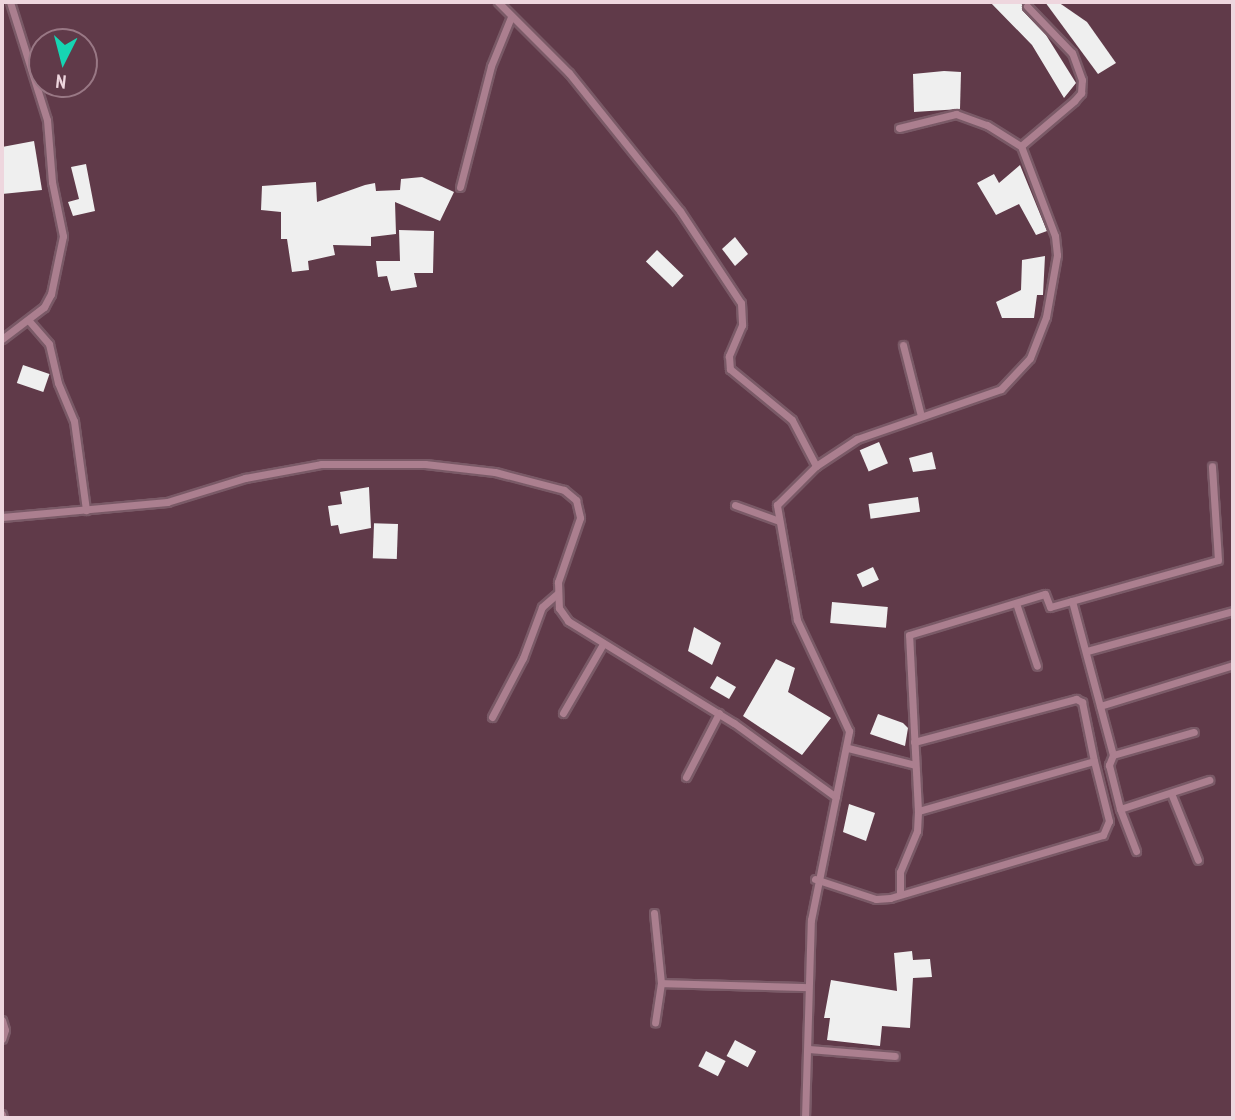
<!DOCTYPE html>
<style>
body{margin:0}
#map{position:relative;width:1235px;height:1120px;overflow:hidden;background:#603a49;font-family:"PT Sans Narrow",sans-serif}
div>[style]{position:absolute}
.building>*{inset:0;background:#efefef;transform-origin:0 0}
.roads{filter:drop-shadow(2px 0 #7a5a67) drop-shadow(-2px 0 #7a5a67) drop-shadow(0 2px #7a5a67) drop-shadow(0 -2px #7a5a67)}
.street>*{height:7px;margin:-3.5px;padding:0 3.5px;transform-origin:3.5px;border-radius:3.5px;background:#ab7f8f}
span{translate:-50% -50%;white-space:nowrap;text-align:center;line-height:1.15;-webkit-text-stroke:7px #603a49;paint-order:stroke}
.frame{position:absolute;inset:0;border:4px solid #eed6de;pointer-events:none}
.north{position:absolute;left:28px;top:28px;width:70px;height:70px;box-sizing:border-box;background:#603a49;border:2px solid #997885;border-radius:50%;rotate:186deg;font-size:19px;font-weight:700;line-height:28px;text-align:center;color:#eed6de}
.north::after{content:'';display:block;margin:auto;width:24px;height:32px;background:#16d5b3;clip-path:polygon(50% 0,100% 100%,50% 72%,0 100%)}
</style>
<div id="map">
<div class="building">
<i style="clip-path:polygon(990px 2px,1023px 2px,1022px 10px,1046px 35px,1076px 83px,1064px 98px,1032px 45px)"></i>
<i style="clip-path:polygon(1045px 2px,1058px 2px,1087px 22px,1116px 63px,1098px 74px)"></i>
<i style="clip-path:polygon(944px 71px,961px 72px,960px 109px,914px 112px,913px 74px)"></i>
<i style="clip-path:polygon(34px 141px,42px 190px,2px 194px,2px 147px)"></i>
<i style="clip-path:polygon(86px 164px,95px 211px,73px 216px,68px 202px,79px 199px,71px 167px)"></i>
<i style="clip-path:polygon(1020px 165px,1047px 231px,1036px 235px,1019px 204px,996px 215px,977px 183px,994px 174px,999px 183px)"></i>
<i style="clip-path:polygon(422px 177px,454px 192px,440px 221px,395px 202px,396px 234px,371px 237px,371px 246px,333px 245px,335px 255px,308px 261px,309px 270px,292px 272px,287px 239px,281px 239px,281px 212px,261px 210px,262px 186px,316px 182px,317px 202px,365px 185px,375px 183px,376px 191px,400px 190px,401px 179px)"></i>
<i style="clip-path:polygon(399px 230px,434px 231px,433px 273px,414px 273px,417px 287px,391px 291px,387px 276px,378px 277px,376px 261px,400px 261px)"></i>
<i style="clip-path:polygon(735px 237px,748px 254px,735px 266px,722px 249px)"></i>
<i style="left:657px;top:250px;width:37px;height:16px;rotate:44deg"></i>
<i style="clip-path:polygon(1045px 256px,1043px 295px,1037px 295px,1034px 318px,1002px 318px,996px 302px,1021px 290px,1022px 260px)"></i>
<i style="left:23px;top:365px;width:28px;height:19px;rotate:19deg"></i>
<i style="left:879px;top:442px;width:23px;height:21px;rotate:67deg"></i>
<i style="clip-path:polygon(932px 452px,936px 469px,913px 472px,909px 458px)"></i>
<i style="clip-path:polygon(369px 487px,371px 528px,340px 534px,338px 525px,331px 526px,328px 506px,342px 504px,340px 492px)"></i>
<i style="left:918px;top:497px;width:15px;height:50px;rotate:82deg"></i>
<i style="left:398px;top:524px;width:35px;height:24px;rotate:92deg"></i>
<i style="left:873px;top:567px;width:14px;height:18px;rotate:65deg"></i>
<i style="left:832px;top:602px;width:56px;height:21px;rotate:5deg"></i>
<i style="clip-path:polygon(694px 627px,721px 643px,712px 665px,688px 651px)"></i>
<i style="clip-path:polygon(776px 659px,795px 668px,788px 692px,831px 718px,802px 755px,743px 716px)"></i>
<i style="left:717px;top:676px;width:22px;height:14px;rotate:30deg"></i>
<i style="clip-path:polygon(878px 714px,903px 723px,908px 728px,905px 746px,870px 734px)"></i>
<i style="clip-path:polygon(849px 804px,875px 813px,866px 841px,843px 832px)"></i>
<i style="clip-path:polygon(912px 951px,913px 960px,930px 959px,932px 977px,913px 978px,910px 1028px,882px 1026px,880px 1046px,827px 1040px,830px 1018px,824px 1018px,831px 980px,897px 991px,894px 953px)"></i>
<i style="left:735px;top:1040px;width:24px;height:18px;rotate:28deg"></i>
<i style="left:706px;top:1051px;width:22px;height:17px;rotate:27deg"></i>
</div>
<div class="roads">
<div class="street">
<i style="left:498px;top:2px;width:100px;rotate:45deg"></i>
<i style="left:569px;top:73px;width:177px;rotate:51.2deg"></i>
<i style="left:680px;top:211px;width:110px;rotate:56.5deg"></i>
<i style="left:741px;top:303px;width:22px;rotate:87deg"></i>
<i style="left:742px;top:325px;width:34px;rotate:113deg"></i>
<i style="left:729px;top:356px;width:13px;rotate:86deg"></i>
<i style="left:730px;top:369px;width:80px;rotate:39.4deg"></i>
<i style="left:792px;top:420px;width:52px;rotate:62.4deg"></i>
<i style="left:899px;top:128px;width:59px;rotate:-13.8deg"></i>
<i style="left:956px;top:114px;width:33px;rotate:20deg"></i>
<i style="left:987px;top:125px;width:40px;rotate:32deg"></i>
<i style="left:460px;top:187px;width:125px;rotate:-75.6deg"></i>
<i style="left:491px;top:66px;width:53px;rotate:-67.8deg"></i>
<i style="left:30px;top:322px;width:29px;rotate:49deg"></i>
<i style="left:49px;top:344px;width:40px;rotate:77deg"></i>
<i style="left:58px;top:383px;width:41px;rotate:67.2deg"></i>
<i style="left:74px;top:421px;width:90px;rotate:82.3deg"></i>
<i style="left:2px;top:339px;width:53px;rotate:-37.3deg"></i>
<i style="left:44px;top:307px;width:15px;rotate:-62deg"></i>
<i style="left:51px;top:294px;width:59px;rotate:-78.3deg"></i>
<i style="left:63px;top:236px;width:55px;rotate:-101.5deg"></i>
<i style="left:52px;top:182px;width:62px;rotate:-94.6deg"></i>
<i style="left:47px;top:120px;width:124px;rotate:-107.4deg"></i>
<i style="left:903px;top:345px;width:73px;rotate:75.8deg"></i>
<i style="left:735px;top:505px;width:47px;rotate:20deg"></i>
<i style="left:2px;top:517px;width:166px;rotate:-5.2deg"></i>
<i style="left:167px;top:502px;width:82px;rotate:-17.1deg"></i>
<i style="left:245px;top:478px;width:77px;rotate:-10.4deg"></i>
<i style="left:321px;top:464px;width:104px"></i>
<i style="left:425px;top:464px;width:70px;rotate:6.5deg"></i>
<i style="left:495px;top:472px;width:71px;rotate:14.6deg"></i>
<i style="left:564px;top:490px;width:16px;rotate:40deg"></i>
<i style="left:576px;top:500px;width:18px;rotate:77deg"></i>
<i style="left:580px;top:518px;width:68px;rotate:109deg"></i>
<i style="left:558px;top:582px;width:26px;rotate:88deg"></i>
<i style="left:559px;top:608px;width:16px;rotate:55deg"></i>
<i style="left:568px;top:621px;width:195px;rotate:31.6deg"></i>
<i style="left:734px;top:723px;width:126px;rotate:36deg"></i>
<i style="left:1072px;top:601px;width:159px;rotate:75.1deg"></i>
<i style="left:1113px;top:755px;width:11px;rotate:112deg"></i>
<i style="left:1109px;top:765px;width:45px;rotate:76deg"></i>
<i style="left:1120px;top:809px;width:45px;rotate:69.1deg"></i>
<i style="left:1016px;top:603px;width:66px;rotate:71.6deg"></i>
<i style="left:1087px;top:651px;width:151px;rotate:-15.3deg"></i>
<i style="left:1100px;top:706px;width:139px;rotate:-17.1deg"></i>
<i style="left:563px;top:713px;width:80px;rotate:-59.9deg"></i>
<i style="left:492px;top:717px;width:67px;rotate:-62.3deg"></i>
<i style="left:523px;top:658px;width:54px;rotate:-69.6deg"></i>
<i style="left:542px;top:607px;width:21px;rotate:-41deg"></i>
<i style="left:914px;top:742px;width:168px;rotate:-14.9deg"></i>
<i style="left:1076px;top:699px;width:7px;rotate:27deg"></i>
<i style="left:1082px;top:702px;width:60px;rotate:78.5deg"></i>
<i style="left:848px;top:748px;width:69px;rotate:14.2deg"></i>
<i style="left:1113px;top:755px;width:84px;rotate:-15.9deg"></i>
<i style="left:686px;top:777px;width:72px;rotate:-62.7deg"></i>
<i style="left:1171px;top:793px;width:72px;rotate:68.1deg"></i>
<i style="left:1120px;top:809px;width:94px;rotate:-18deg"></i>
<i style="left:815px;top:879px;width:64px;rotate:18.2deg"></i>
<i style="left:876px;top:899px;width:14px;rotate:-4deg"></i>
<i style="left:890px;top:898px;width:222px;rotate:-16.5deg"></i>
<i style="left:1103px;top:835px;width:15px;rotate:-67deg"></i>
<i style="left:1109px;top:821px;width:62px;rotate:-104deg"></i>
<i style="left:1094px;top:761px;width:183px;rotate:164.1deg"></i>
<i style="left:900px;top:892px;width:20px;rotate:-90deg"></i>
<i style="left:900px;top:872px;width:44px;rotate:-67.5deg"></i>
<i style="left:917px;top:831px;width:20px;rotate:-87deg"></i>
<i style="left:918px;top:811px;width:176px;rotate:-92.9deg"></i>
<i style="left:909px;top:635px;width:142px;rotate:-16.8deg"></i>
<i style="left:1045px;top:594px;width:14px;rotate:69deg"></i>
<i style="left:1050px;top:607px;width:174px;rotate:-15.6deg"></i>
<i style="left:1218px;top:560px;width:94px;rotate:-93.7deg"></i>
<i style="left:654px;top:913px;width:70px;rotate:84.3deg"></i>
<i style="left:661px;top:983px;width:40px;rotate:98.5deg"></i>
<i style="left:661px;top:983px;width:146px;rotate:1.6deg"></i>
<i style="left:2px;top:1020px;width:10px;rotate:73deg"></i>
<i style="left:5px;top:1030px;width:9px;rotate:108deg"></i>
<i style="left:809px;top:1049px;width:86px;rotate:4.7deg"></i>
<i style="left:2px;top:1114px;width:4px;rotate:76deg"></i>
<i style="left:805px;top:1118px;width:198px;rotate:-88.3deg"></i>
<i style="left:811px;top:920px;width:193px;rotate:-78.6deg"></i>
<i style="left:849px;top:731px;width:123px;rotate:-115.1deg"></i>
<i style="left:797px;top:620px;width:117px;rotate:-99.9deg"></i>
<i style="left:777px;top:505px;width:55px;rotate:-45deg"></i>
<i style="left:816px;top:466px;width:49px;rotate:-33.4deg"></i>
<i style="left:857px;top:439px;width:152px;rotate:-19.1deg"></i>
<i style="left:1001px;top:389px;width:42px;rotate:-46.9deg"></i>
<i style="left:1030px;top:358px;width:44px;rotate:-68.7deg"></i>
<i style="left:1046px;top:317px;width:63px;rotate:-79.9deg"></i>
<i style="left:1057px;top:255px;width:19px;rotate:-96deg"></i>
<i style="left:1055px;top:236px;width:96px;rotate:-110.7deg"></i>
<i style="left:1021px;top:146px;width:70px;rotate:-40.3deg"></i>
<i style="left:1074px;top:101px;width:11px;rotate:-49deg"></i>
<i style="left:1081px;top:93px;width:13px;rotate:-86deg"></i>
<i style="left:1082px;top:80px;width:29px;rotate:-110deg"></i>
<i style="left:1072px;top:53px;width:65px;rotate:-133.8deg"></i>
</div>
</div>
<div class="frame"></div>
<div class="north">N</div>
</div>
